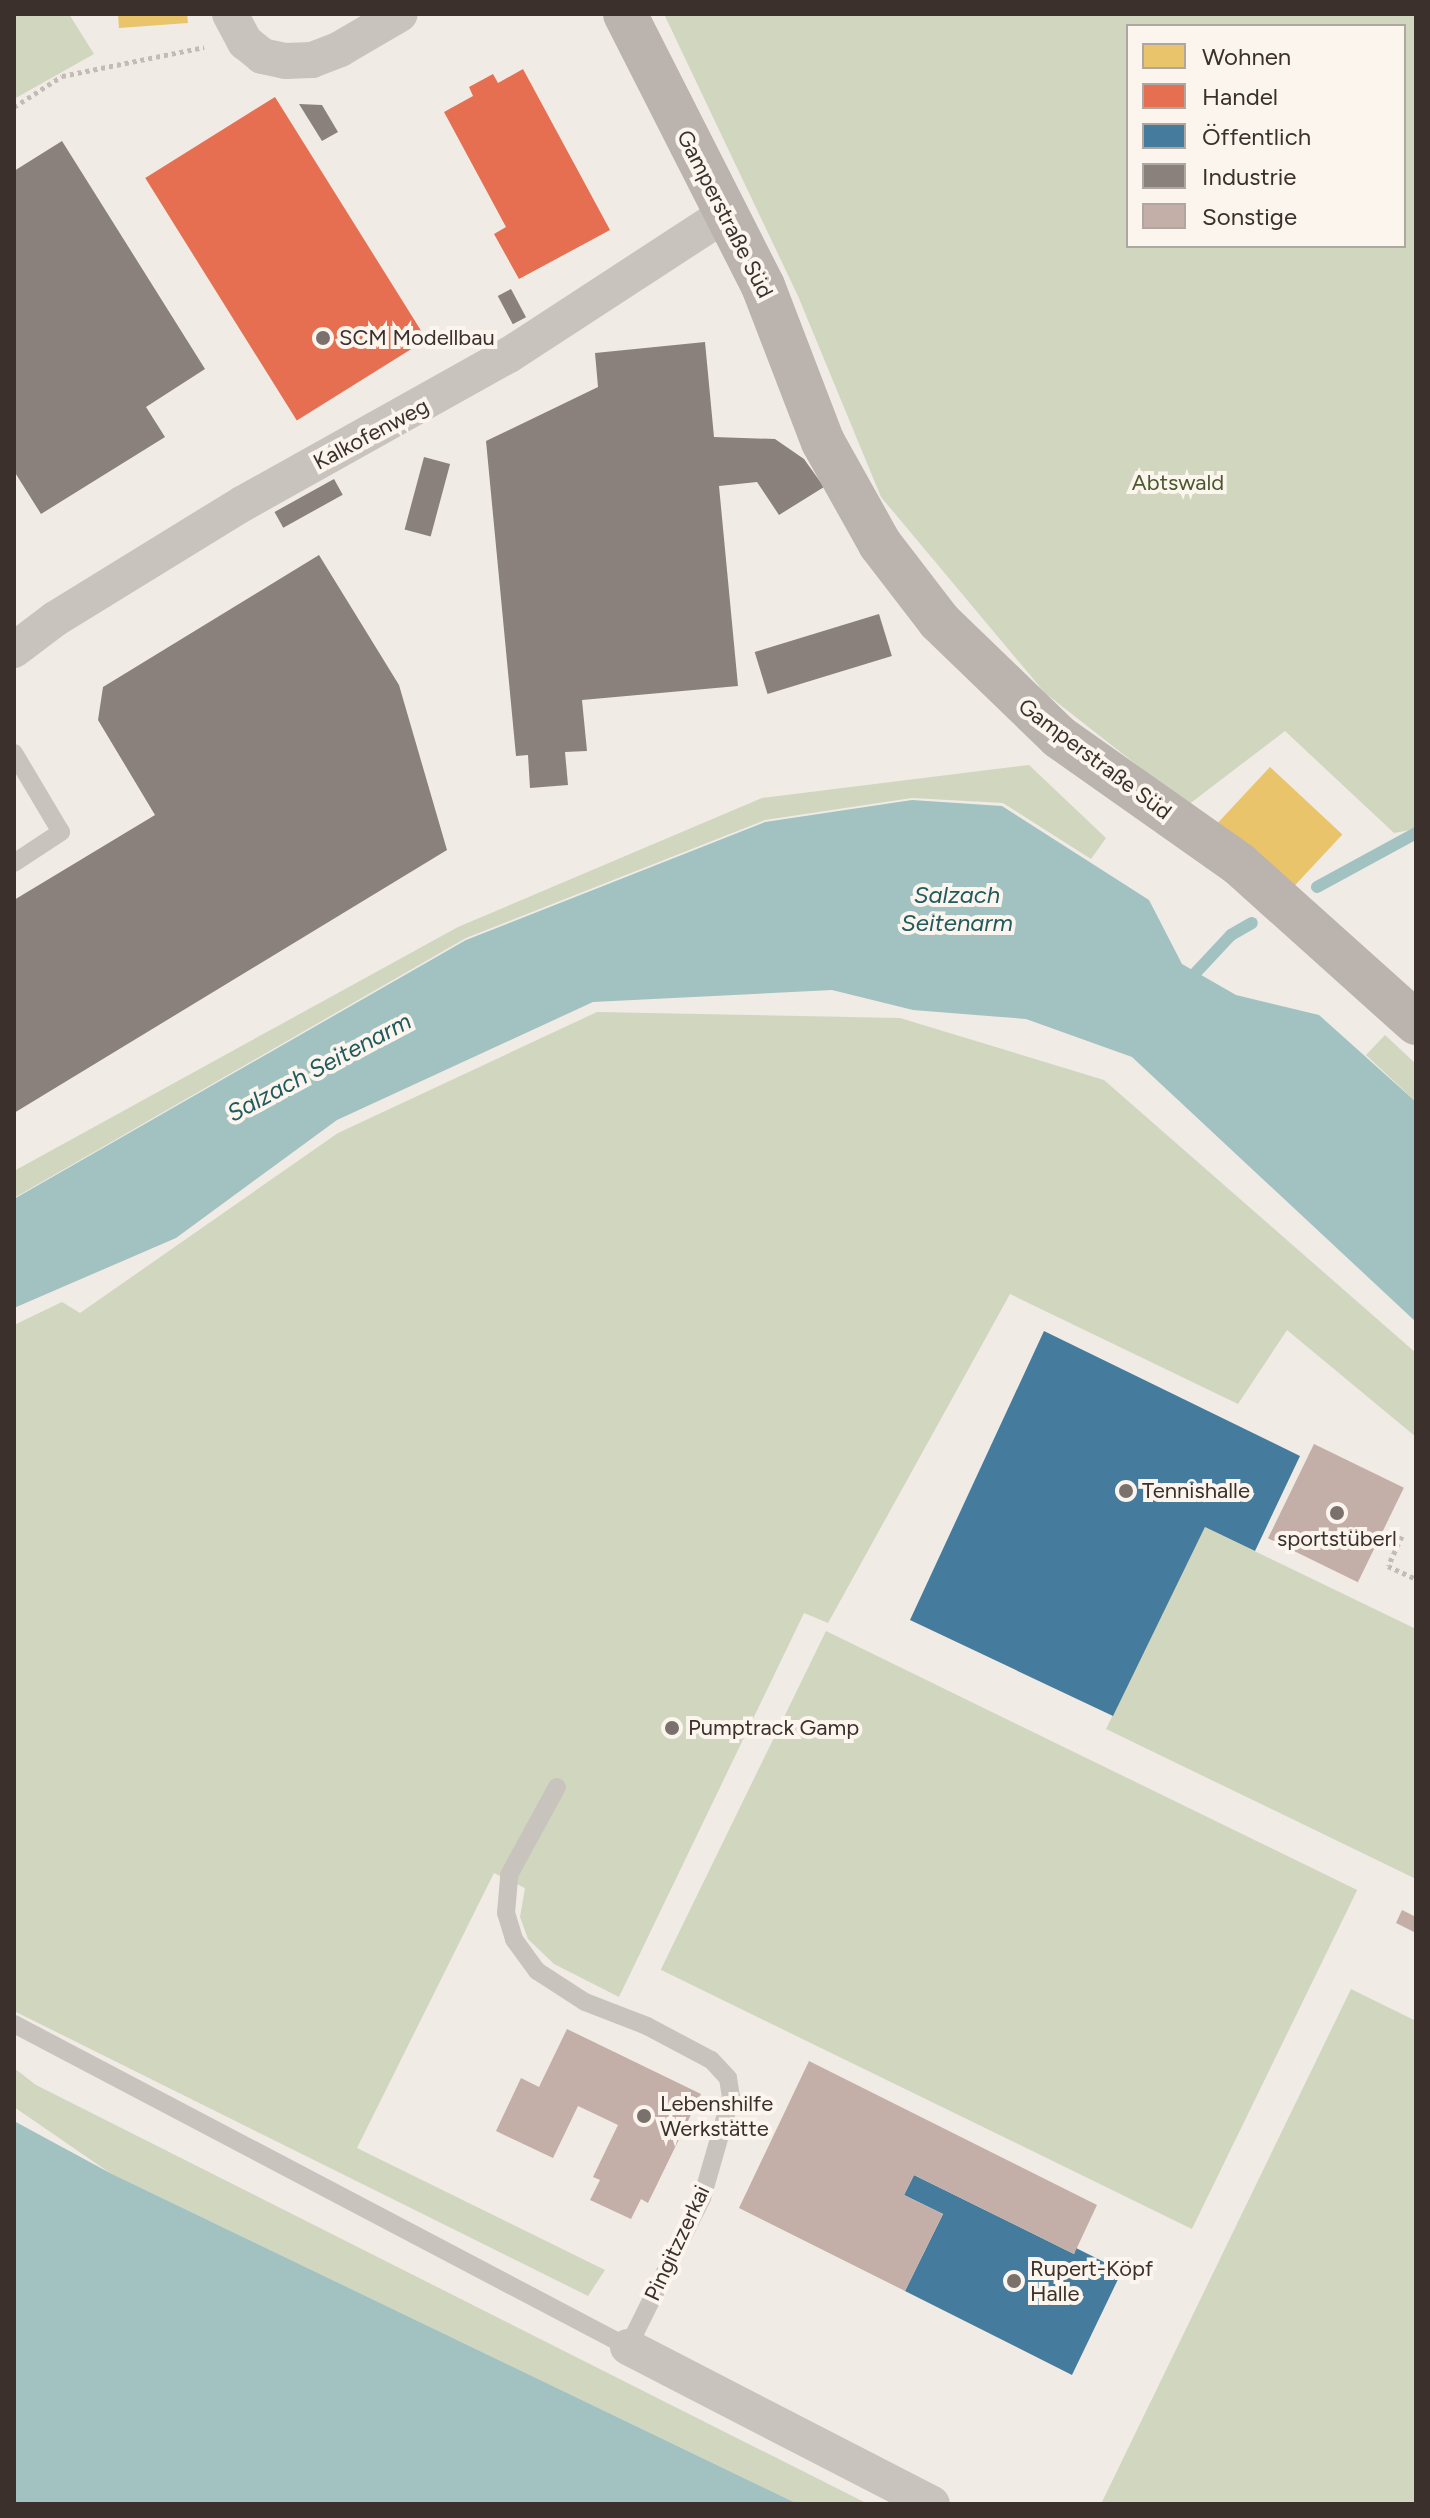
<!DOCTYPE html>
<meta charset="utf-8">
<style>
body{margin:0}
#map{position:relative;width:1430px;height:2518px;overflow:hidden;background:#f0ebe5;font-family:Figtree,sans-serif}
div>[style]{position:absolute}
.green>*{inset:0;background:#d1d6bf;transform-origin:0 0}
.water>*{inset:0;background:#a1c2c1}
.homes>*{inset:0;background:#e9c46a;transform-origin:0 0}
.shops>*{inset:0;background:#e76f51;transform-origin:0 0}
.public>*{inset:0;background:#457b9d}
.industry>*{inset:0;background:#8a817c;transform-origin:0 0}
.stream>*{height:12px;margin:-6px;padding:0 6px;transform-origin:6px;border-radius:6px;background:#a1c2c1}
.building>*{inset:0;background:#c3afa7;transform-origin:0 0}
.path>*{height:5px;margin-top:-2.5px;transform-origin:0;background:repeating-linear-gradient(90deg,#c2bbb6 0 4px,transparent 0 8px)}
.lane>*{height:18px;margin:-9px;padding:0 9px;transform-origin:9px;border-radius:9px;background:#c9c3be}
.street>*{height:36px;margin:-18px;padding:0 18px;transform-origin:18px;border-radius:18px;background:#c9c3be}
.secondary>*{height:44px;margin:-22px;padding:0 22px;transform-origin:22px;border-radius:22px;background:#bab3ae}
.dots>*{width:22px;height:22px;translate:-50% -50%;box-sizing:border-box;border:4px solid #fbf5ee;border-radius:50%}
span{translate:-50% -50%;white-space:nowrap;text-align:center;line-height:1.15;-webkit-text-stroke:8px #fbf5ee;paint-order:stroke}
.street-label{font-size:22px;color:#3b302b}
.poi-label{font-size:22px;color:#3b302b}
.left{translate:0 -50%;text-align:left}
.park-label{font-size:22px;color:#4a5a2e}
.water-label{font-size:24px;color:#1f5a5e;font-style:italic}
.frame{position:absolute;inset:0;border:16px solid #3b302b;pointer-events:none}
.legend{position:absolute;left:1126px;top:24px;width:280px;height:224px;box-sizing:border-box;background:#fbf5ee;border:2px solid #aea6a0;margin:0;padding:10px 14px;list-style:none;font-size:24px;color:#3b302b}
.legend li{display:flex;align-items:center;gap:16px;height:40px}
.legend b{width:40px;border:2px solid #aea6a0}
</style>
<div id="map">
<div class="green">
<i style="clip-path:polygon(14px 14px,69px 14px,94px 54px,14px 99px)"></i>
<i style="clip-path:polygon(evenodd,664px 14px,1416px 14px,1416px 829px,1394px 833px,1285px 731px,1188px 805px,1045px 693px,881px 497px,798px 296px,664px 14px,1128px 26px,1404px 26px,1404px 246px,1128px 246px,1128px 26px)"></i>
<i style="clip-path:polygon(1029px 765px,1106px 838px,1091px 859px,1003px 803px,912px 798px,765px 820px,466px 938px,14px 1198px,14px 1171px,458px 927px,762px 798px)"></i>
<i style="clip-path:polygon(597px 1012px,900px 1018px,1104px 1080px,1416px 1353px,1416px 1437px,1287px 1330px,1238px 1404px,1010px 1294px,828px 1623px,804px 1613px,619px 1997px,554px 1964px,528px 1939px,520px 1917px,525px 1888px,494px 1873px,357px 2148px,605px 2270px,588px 2296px,14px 2011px,14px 1325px,62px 1302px,80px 1313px,338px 1133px)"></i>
<i style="clip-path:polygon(1385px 1035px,1416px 1064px,1416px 1102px,1366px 1055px)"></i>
<i style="clip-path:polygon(1205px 1527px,1416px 1629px,1416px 1879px,1106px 1729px)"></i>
<i style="left:826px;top:1631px;width:591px;height:377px;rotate:26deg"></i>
<i style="clip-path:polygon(1351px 1989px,1416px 2021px,1416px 2504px,1101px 2504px)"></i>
<i style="clip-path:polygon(14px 2068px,36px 2085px,868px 2504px,798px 2504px,110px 2173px,14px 2107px)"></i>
</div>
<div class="water">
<i style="clip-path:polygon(912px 800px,1002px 806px,1149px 900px,1182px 964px,1236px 995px,1319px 1015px,1416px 1102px,1416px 1322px,1132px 1057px,1026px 1019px,913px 1010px,832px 990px,593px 1002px,337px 1120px,176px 1238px,14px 1308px,14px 1199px,466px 940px,765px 822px)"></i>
<i style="clip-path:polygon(14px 2121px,110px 2173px,798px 2504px,14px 2504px)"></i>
</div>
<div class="homes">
<i style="clip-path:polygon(118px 14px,187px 14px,188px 23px,119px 28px)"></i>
<i style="left:1270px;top:767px;width:99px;height:76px;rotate:43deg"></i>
</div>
<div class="shops">
<i style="clip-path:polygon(523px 69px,610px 230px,519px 279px,494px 234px,506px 227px,444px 112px,473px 96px,469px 87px,493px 74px,498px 83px)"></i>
<i style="left:275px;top:97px;width:286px;height:153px;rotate:58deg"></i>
</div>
<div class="public">
<i style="clip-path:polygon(1044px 1331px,1300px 1456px,1255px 1551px,1205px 1527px,1113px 1716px,910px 1620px)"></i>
<i style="clip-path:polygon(914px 2175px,1074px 2254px,1076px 2248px,1122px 2271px,1072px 2375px,905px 2291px,943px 2214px,904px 2195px)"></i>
</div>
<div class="industry">
<i style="clip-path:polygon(299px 104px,322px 105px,338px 132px,322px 141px)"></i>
<i style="clip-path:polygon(62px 141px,205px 369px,146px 407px,165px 437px,41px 514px,14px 471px,14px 171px)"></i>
<i style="left:511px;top:289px;width:32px;height:15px;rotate:62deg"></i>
<i style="clip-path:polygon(705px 342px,714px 437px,775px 439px,804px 459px,824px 487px,779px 515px,757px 482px,719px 486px,738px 686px,582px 700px,587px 751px,565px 752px,568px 785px,530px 788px,528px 755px,516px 756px,486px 441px,598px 387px,595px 353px)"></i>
<i style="left:424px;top:457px;width:27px;height:75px;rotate:15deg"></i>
<i style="left:334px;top:479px;width:18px;height:68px;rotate:61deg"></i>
<i style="clip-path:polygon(319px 555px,399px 685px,447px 850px,14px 1113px,14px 900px,155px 815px,98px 720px,103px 687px)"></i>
<i style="left:879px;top:614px;width:44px;height:130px;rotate:73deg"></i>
</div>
<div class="stream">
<i style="left:1317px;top:887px;width:113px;rotate:-28.6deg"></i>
<i style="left:1187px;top:982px;width:64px;rotate:-46.9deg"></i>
<i style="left:1231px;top:935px;width:24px;rotate:-30deg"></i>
</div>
<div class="building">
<i style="left:1314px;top:1444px;width:100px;height:105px;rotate:26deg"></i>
<i style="clip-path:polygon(1402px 1910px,1416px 1917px,1416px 1933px,1396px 1923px)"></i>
<i style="clip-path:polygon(567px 2029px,701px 2094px,648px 2203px,641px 2199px,631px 2219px,590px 2200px,600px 2180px,593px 2177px,618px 2125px,578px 2106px,553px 2158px,496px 2131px,521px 2078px,539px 2087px)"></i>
<i style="clip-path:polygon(809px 2061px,1097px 2205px,1074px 2254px,914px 2175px,904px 2195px,943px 2214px,905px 2291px,739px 2208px)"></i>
</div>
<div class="path">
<i style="left:14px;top:107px;width:57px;rotate:-32.9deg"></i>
<i style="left:62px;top:76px;width:145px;rotate:-11.5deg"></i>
<i style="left:1402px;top:1536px;width:33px;rotate:115deg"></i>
<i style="left:1388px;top:1566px;width:31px;rotate:25deg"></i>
</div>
<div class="lane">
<i style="left:14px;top:753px;width:92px;rotate:59.3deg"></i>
<i style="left:61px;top:832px;width:56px;rotate:146.6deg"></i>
<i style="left:14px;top:2024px;width:694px;rotate:27.75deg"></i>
<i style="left:628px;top:2347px;width:166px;rotate:-63.6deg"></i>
<i style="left:702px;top:2198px;width:105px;rotate:-74deg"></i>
<i style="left:731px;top:2097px;width:19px;rotate:-99deg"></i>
<i style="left:728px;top:2078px;width:25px;rotate:-133deg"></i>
<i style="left:711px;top:2060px;width:72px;rotate:-152deg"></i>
<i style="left:647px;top:2026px;width:66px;rotate:-158.8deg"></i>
<i style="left:585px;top:2002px;width:57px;rotate:-147.1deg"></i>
<i style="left:537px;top:1971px;width:39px;rotate:-126deg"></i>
<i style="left:514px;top:1939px;width:27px;rotate:-107deg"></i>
<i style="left:506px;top:1913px;width:38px;rotate:-85deg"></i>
<i style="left:509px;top:1875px;width:100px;rotate:-61.4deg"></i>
</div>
<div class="street">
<i style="left:230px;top:14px;width:32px;rotate:62deg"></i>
<i style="left:245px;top:42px;width:22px;rotate:39deg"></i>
<i style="left:262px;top:56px;width:24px;rotate:12deg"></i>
<i style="left:285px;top:61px;width:27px;rotate:-2deg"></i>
<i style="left:312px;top:60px;width:30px;rotate:-21deg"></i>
<i style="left:340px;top:49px;width:69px;rotate:-30.3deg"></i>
<i style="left:14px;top:650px;width:51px;rotate:-37.1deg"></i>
<i style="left:55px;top:619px;width:220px;rotate:-31.6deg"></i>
<i style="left:242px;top:504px;width:306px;rotate:-29.2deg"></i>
<i style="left:509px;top:355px;width:258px;rotate:-33.1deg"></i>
<i style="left:628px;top:2347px;width:342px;rotate:27.3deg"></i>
</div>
<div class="secondary">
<i style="left:625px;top:14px;width:305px;rotate:63.1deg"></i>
<i style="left:763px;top:286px;width:167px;rotate:69deg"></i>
<i style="left:823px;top:442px;width:117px;rotate:60.8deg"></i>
<i style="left:880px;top:544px;width:97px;rotate:52.5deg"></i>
<i style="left:939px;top:621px;width:167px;rotate:44deg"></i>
<i style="left:1059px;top:737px;width:220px;rotate:35.2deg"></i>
<i style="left:1239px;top:864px;width:238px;rotate:41.9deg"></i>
</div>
<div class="dots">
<i style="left:323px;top:338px;background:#7a716c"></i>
<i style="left:1126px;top:1491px;background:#7a716c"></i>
<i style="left:1337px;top:1513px;background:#7a716c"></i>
<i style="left:672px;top:1728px;background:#7a716c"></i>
<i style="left:644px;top:2116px;background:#7a716c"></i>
<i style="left:1014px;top:2281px;background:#7a716c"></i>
</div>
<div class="street-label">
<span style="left:725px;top:214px;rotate:63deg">Gamperstraße Süd</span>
<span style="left:371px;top:434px;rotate:-28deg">Kalkofenweg</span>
<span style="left:1095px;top:759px;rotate:37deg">Gamperstraße Süd</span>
<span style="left:677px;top:2243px;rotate:-65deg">Pingitzzerkai</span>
</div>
<div class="poi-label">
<span class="left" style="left:339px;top:338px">SCM Modellbau</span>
<span class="left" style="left:1142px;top:1491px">Tennishalle</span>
<span style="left:1337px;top:1539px">sportstüberl</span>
<span class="left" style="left:688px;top:1728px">Pumptrack Gamp</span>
<span class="left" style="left:660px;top:2116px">Lebenshilfe<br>Werkstätte</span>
<span class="left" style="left:1030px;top:2281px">Rupert-Köpf<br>Halle</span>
</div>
<div class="park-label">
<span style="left:1178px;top:483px">Abtswald</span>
</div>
<div class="water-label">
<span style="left:957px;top:909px">Salzach<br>Seitenarm</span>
<span style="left:319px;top:1067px;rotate:-28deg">Salzach Seitenarm</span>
</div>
<div class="frame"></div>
<ul class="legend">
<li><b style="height:22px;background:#e9c46a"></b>Wohnen</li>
<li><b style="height:22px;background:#e76f51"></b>Handel</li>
<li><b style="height:22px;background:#457b9d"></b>Öffentlich</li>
<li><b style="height:22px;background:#8a817c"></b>Industrie</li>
<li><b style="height:22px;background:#c3afa7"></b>Sonstige</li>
</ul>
</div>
